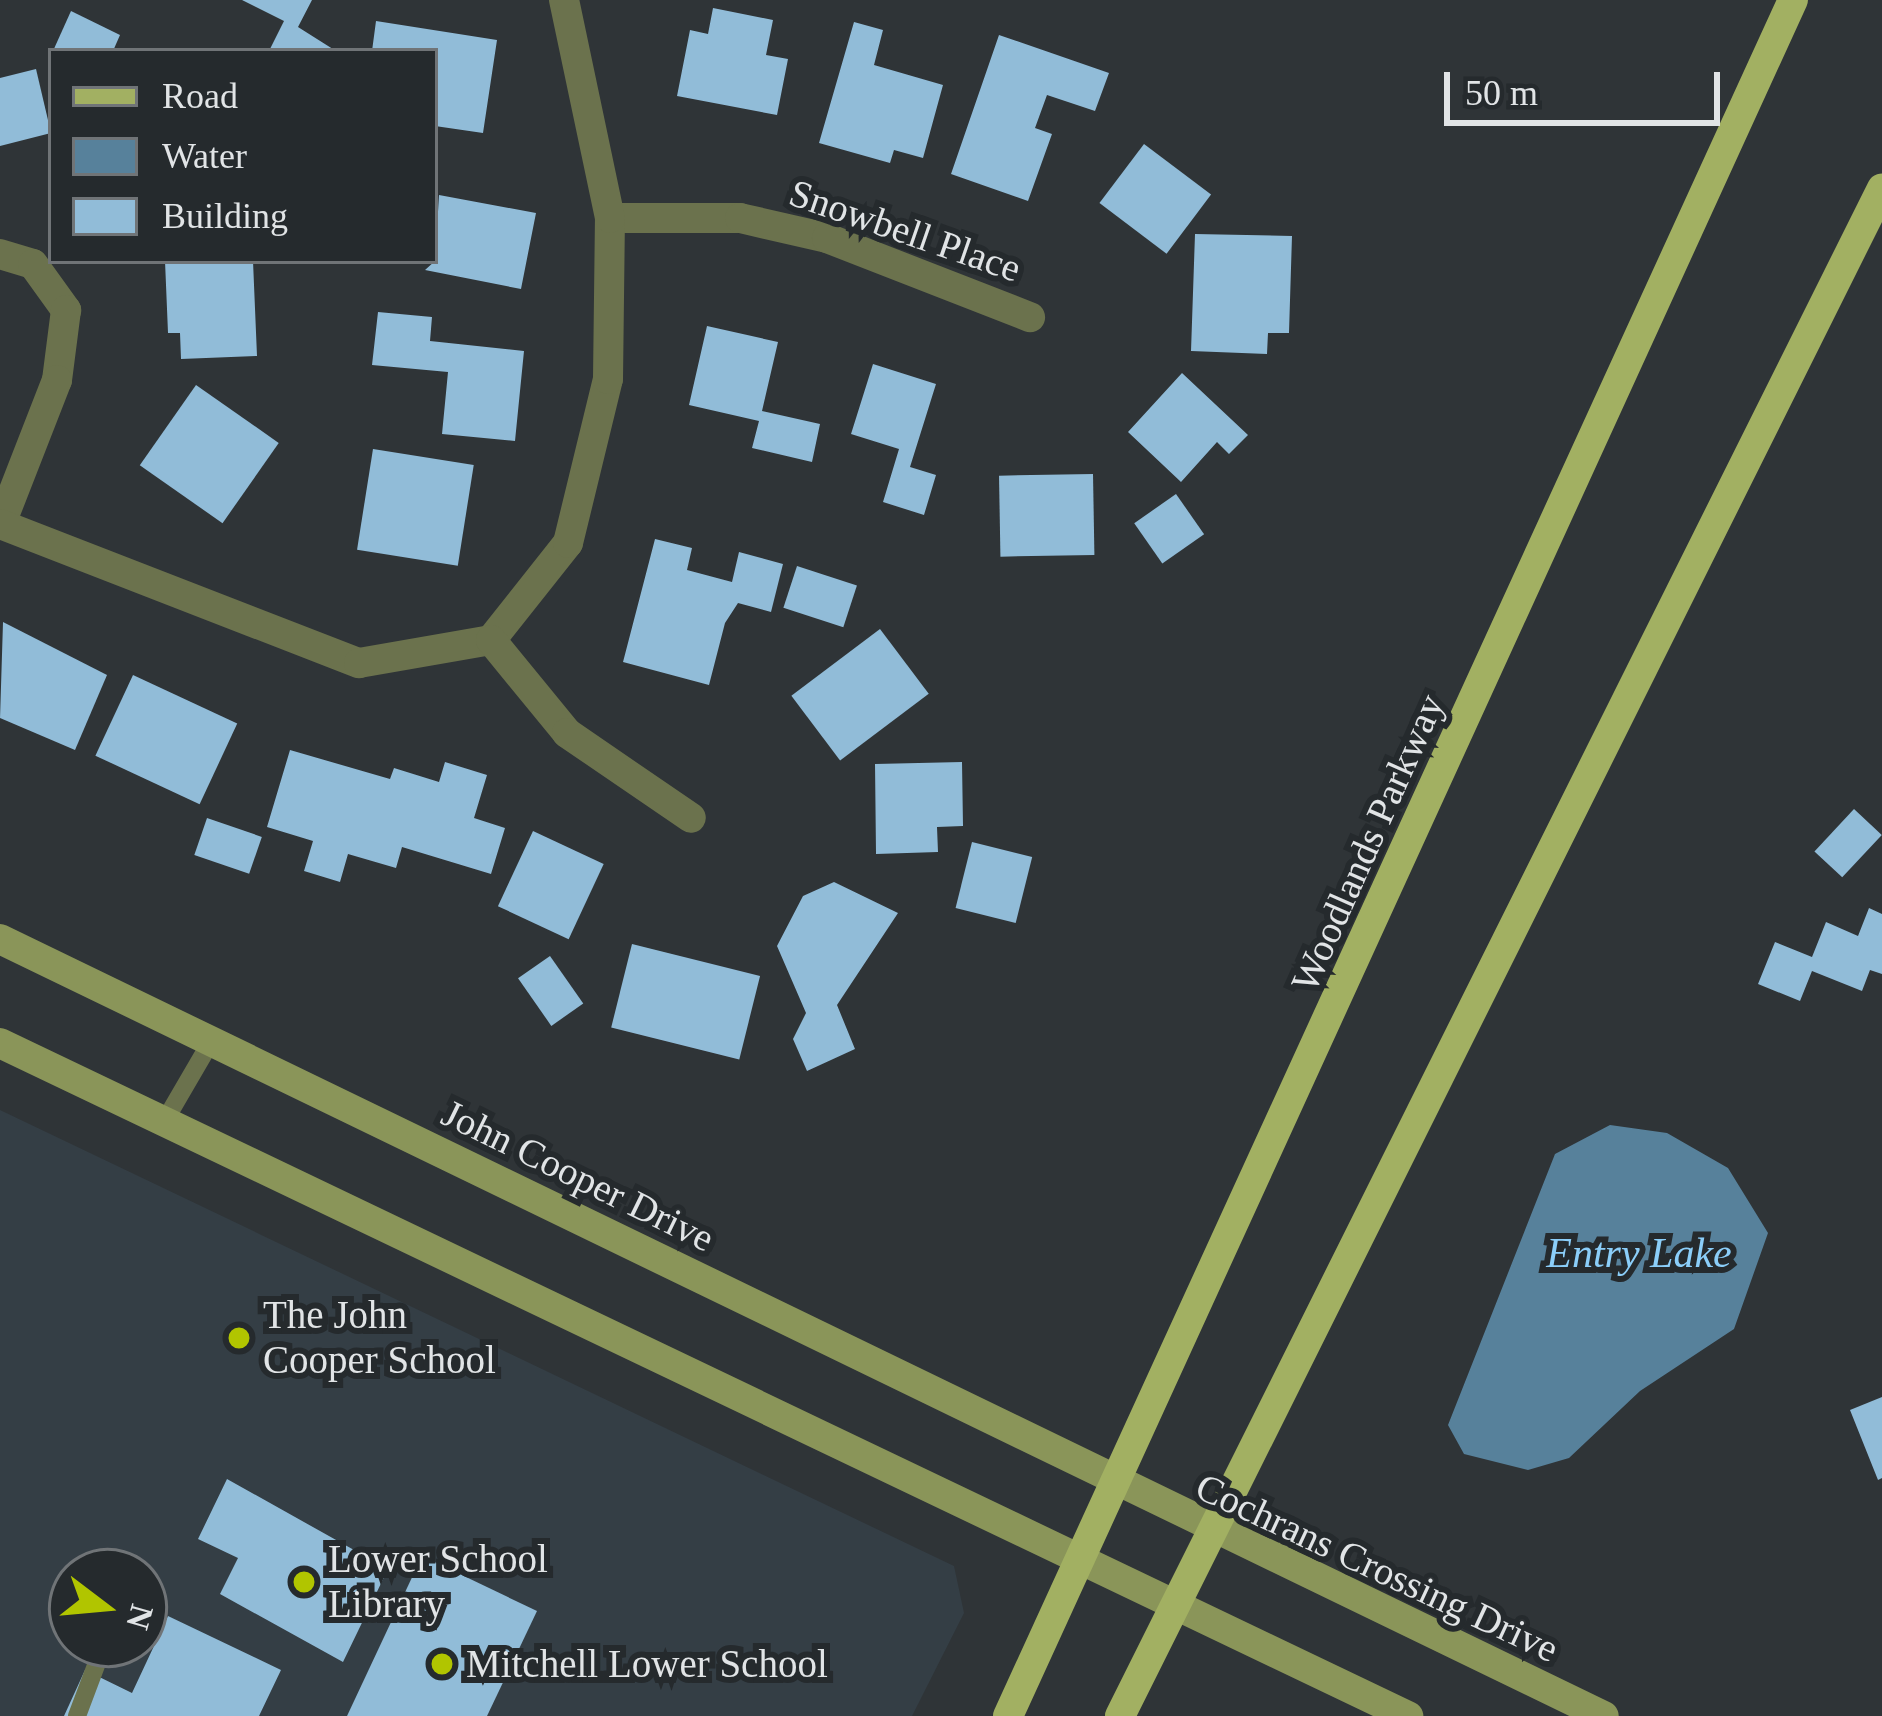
<!DOCTYPE html>
<style>
body{margin:0}
#map{position:relative;width:1882px;height:1716px;overflow:hidden;background:#2f3437;font-family:Georgia,serif}
div>[style]{position:absolute}
.built>*{inset:0;background:#343e45}
.water>*{inset:0;background:#57819b}
.building>*{inset:0;background:#91bcd8;transform-origin:0 0}
.lane>*{height:18px;margin:-9px;padding:0 9px;transform-origin:9px;border-radius:9px;background:#6b724d}
.street>*{height:30px;margin:-15px;padding:0 15px;transform-origin:15px;border-radius:15px;background:#6b724d}
.secondary>*{height:30px;margin:-15px;padding:0 15px;transform-origin:15px;border-radius:15px;background:#8a9559}
.primary>*{height:30px;margin:-15px;padding:0 15px;transform-origin:15px;border-radius:15px;background:#a2b062}
.dots>*{width:33px;height:33px;translate:-50% -50%;box-sizing:border-box;border:6px solid #252a2d;border-radius:50%}
span{translate:-50% -50%;white-space:nowrap;text-align:center;line-height:1.15;-webkit-text-stroke:12px #252a2d;paint-order:stroke}
.street-label{font-size:39px;color:#e1e4e6}
.poi-label{font-size:39px;color:#e1e4e6}
.left{translate:0 -50%;text-align:left}
.water-label{font-size:42px;color:#8bcef9;font-style:italic}
.legend{position:absolute;left:48px;top:48px;width:390px;height:216px;box-sizing:border-box;background:#252a2d;border:3px solid #707477;margin:0;padding:15px 21px;list-style:none;font-size:36px;color:#e1e4e6}
.legend li{display:flex;align-items:center;gap:24px;height:60px}
.legend b{width:60px;border:3px solid #707477}
.north{position:absolute;left:48px;top:1548px;width:120px;height:120px;box-sizing:border-box;background:#252a2d;border:3px solid #707477;border-radius:50%;rotate:106deg;font-size:33px;font-weight:700;line-height:48px;text-align:center;color:#e1e4e6}
.north::after{content:'';display:block;margin:auto;width:42px;height:54px;background:#b1c500;clip-path:polygon(50% 0,100% 100%,50% 72%,0 100%)}
.scale{position:absolute;left:1444px;top:72px;width:276px;height:54px;box-sizing:border-box;border:6px solid #e1e4e6;border-top:0;padding-left:15px;font-size:36px;line-height:42px;white-space:nowrap;color:#e1e4e6;-webkit-text-stroke:9px #252a2d;paint-order:stroke}
</style>
<div id="map">
<div class="built">
<i style="clip-path:polygon(evenodd,0 1110px,954px 1566px,964px 1613px,912px 1716px,0 1716px,0 1110px,72px 1572px,144px 1572px,144px 1644px,72px 1644px,72px 1572px)"></i>
</div>
<div class="water">
<i style="clip-path:polygon(1610px 1125px,1667px 1133px,1728px 1168px,1768px 1233px,1734px 1329px,1640px 1391px,1569px 1458px,1528px 1470px,1464px 1454px,1448px 1425px,1555px 1154px)"></i>
</div>
<div class="building">
<i style="clip-path:polygon(242px 0,312px 0,298px 27px,336px 51px,269px 51px,284px 21px)"></i>
<i style="clip-path:polygon(713px 8px,773px 20px,766px 55px,788px 59px,777px 115px,677px 96px,690px 30px,708px 34px)"></i>
<i style="clip-path:polygon(71px 11px,120px 35px,113px 51px,53px 51px)"></i>
<i style="clip-path:polygon(376px 21px,497px 40px,483px 133px,435px 126px,435px 51px,372px 51px)"></i>
<i style="clip-path:polygon(854px 22px,883px 30px,874px 65px,943px 85px,923px 158px,894px 150px,890px 163px,819px 143px)"></i>
<i style="clip-path:polygon(999px 35px,1109px 73px,1095px 111px,1047px 95px,1035px 128px,1052px 134px,1028px 201px,951px 174px)"></i>
<i style="clip-path:polygon(36px 69px,51px 133px,0 146px,0 78px)"></i>
<i style="left:1144px;top:144px;width:84px;height:74px;rotate:37deg"></i>
<i style="clip-path:polygon(439px 195px,536px 213px,521px 289px,425px 270px,435px 261px)"></i>
<i style="clip-path:polygon(1195px 234px,1292px 236px,1289px 333px,1268px 333px,1267px 354px,1191px 351px)"></i>
<i style="clip-path:polygon(165px 261px,253px 261px,257px 356px,181px 359px,180px 333px,168px 333px)"></i>
<i style="clip-path:polygon(378px 312px,432px 317px,430px 341px,524px 351px,515px 441px,442px 434px,448px 372px,372px 365px)"></i>
<i style="clip-path:polygon(707px 326px,778px 342px,762px 411px,820px 424px,812px 462px,752px 448px,759px 421px,689px 405px)"></i>
<i style="clip-path:polygon(873px 364px,936px 384px,910px 467px,936px 475px,924px 515px,883px 502px,899px 449px,851px 434px)"></i>
<i style="clip-path:polygon(1182px 373px,1248px 435px,1229px 454px,1217px 442px,1181px 482px,1128px 432px)"></i>
<i style="left:196px;top:385px;width:101px;height:98px;rotate:35deg"></i>
<i style="left:373px;top:449px;width:102px;height:102px;rotate:9deg"></i>
<i style="left:1093px;top:474px;width:81px;height:94px;rotate:89deg"></i>
<i style="left:1176px;top:494px;width:49px;height:51px;rotate:55deg"></i>
<i style="clip-path:polygon(655px 539px,692px 548px,687px 570px,732px 582px,739px 552px,783px 564px,771px 612px,738px 603px,725px 623px,709px 685px,623px 662px)"></i>
<i style="left:797px;top:566px;width:63px;height:44px;rotate:18deg"></i>
<i style="clip-path:polygon(3px 622px,107px 675px,75px 750px,0 718px)"></i>
<i style="left:880px;top:629px;width:81px;height:111px;rotate:53deg"></i>
<i style="left:133px;top:675px;width:115px;height:89px;rotate:25deg"></i>
<i style="clip-path:polygon(290px 750px,390px 779px,394px 768px,439px 782px,445px 762px,487px 775px,474px 818px,505px 828px,491px 874px,402px 847px,396px 868px,348px 854px,340px 882px,304px 871px,313px 841px,267px 827px)"></i>
<i style="clip-path:polygon(962px 762px,963px 826px,937px 827px,938px 852px,876px 854px,875px 764px)"></i>
<i style="left:1854px;top:809px;width:38px;height:58px;rotate:43deg"></i>
<i style="left:207px;top:818px;width:58px;height:39px;rotate:19deg"></i>
<i style="left:533px;top:831px;width:78px;height:83px;rotate:25deg"></i>
<i style="left:972px;top:842px;width:62px;height:68px;rotate:14deg"></i>
<i style="clip-path:polygon(834px 882px,898px 913px,837px 1005px,855px 1049px,807px 1071px,793px 1039px,806px 1013px,777px 946px,803px 896px)"></i>
<i style="clip-path:polygon(1869px 908px,1882px 914px,1882px 974px,1870px 970px,1862px 991px,1812px 971px,1800px 1001px,1758px 984px,1775px 942px,1812px 957px,1826px 922px,1858px 936px)"></i>
<i style="left:632px;top:944px;width:132px;height:86px;rotate:14deg"></i>
<i style="left:550px;top:956px;width:58px;height:39px;rotate:55deg"></i>
<i style="clip-path:polygon(1882px 1397px,1882px 1478px,1878px 1480px,1850px 1410px)"></i>
<i style="clip-path:polygon(227px 1479px,388px 1569px,343px 1662px,220px 1594px,238px 1558px,198px 1539px)"></i>
<i style="clip-path:polygon(422px 1556px,537px 1611px,487px 1716px,347px 1716px)"></i>
<i style="clip-path:polygon(168px 1616px,281px 1670px,259px 1716px,64px 1716px,85px 1670px,132px 1693px)"></i>
</div>
<div class="lane">
<i style="left:167px;top:1117px;width:86px;rotate:-59.8deg"></i>
<i style="left:77px;top:1716px;width:77px;rotate:-69.4deg"></i>
</div>
<div class="street">
<i style="left:610px;top:218px;width:130px"></i>
<i style="left:740px;top:218px;width:89px;rotate:12.9deg"></i>
<i style="left:827px;top:238px;width:218px;rotate:21.3deg"></i>
<i style="left:0;top:254px;width:34px;rotate:17deg"></i>
<i style="left:33px;top:264px;width:57px;rotate:54.3deg"></i>
<i style="left:66px;top:310px;width:71px;rotate:97.3deg"></i>
<i style="left:57px;top:380px;width:155px;rotate:111.3deg"></i>
<i style="left:0;top:524px;width:385px;rotate:21.2deg"></i>
<i style="left:359px;top:663px;width:134px;rotate:-9.9deg"></i>
<i style="left:491px;top:640px;width:124px;rotate:-51.6deg"></i>
<i style="left:568px;top:543px;width:169px;rotate:-76.3deg"></i>
<i style="left:608px;top:379px;width:161px;rotate:-89.3deg"></i>
<i style="left:610px;top:218px;width:223px;rotate:-101.9deg"></i>
<i style="left:491px;top:640px;width:120px;rotate:50.7deg"></i>
<i style="left:567px;top:733px;width:150px;rotate:34.4deg"></i>
</div>
<div class="secondary">
<i style="left:0;top:939px;width:1782px;rotate:25.85deg"></i>
<i style="left:0;top:1043px;width:1561px;rotate:25.55deg"></i>
</div>
<div class="primary">
<i style="left:1008px;top:1716px;width:1887px;rotate:-65.42deg"></i>
<i style="left:1120px;top:1716px;width:1707px;rotate:-63.49deg"></i>
</div>
<div class="dots">
<i style="left:239px;top:1338px;background:#b1c500"></i>
<i style="left:304px;top:1582px;background:#b1c500"></i>
<i style="left:442px;top:1664px;background:#b1c500"></i>
</div>
<div class="street-label">
<span style="left:905px;top:231px;rotate:19deg">Snowbell Place</span>
<span style="left:1368px;top:843px;rotate:-66deg">Woodlands Parkway</span>
<span style="left:578px;top:1176px;rotate:26deg">John Cooper Drive</span>
<span style="left:1377px;top:1568px;rotate:25deg">Cochrans Crossing Drive</span>
</div>
<div class="poi-label">
<span class="left" style="left:263px;top:1338px">The John<br>Cooper School</span>
<span class="left" style="left:328px;top:1582px">Lower School<br>Library</span>
<span class="left" style="left:466px;top:1664px">Mitchell Lower School</span>
</div>
<div class="water-label">
<span style="left:1639px;top:1253px">Entry Lake</span>
</div>
<ul class="legend">
<li><b style="height:15px;background:#a2b062"></b>Road</li>
<li><b style="height:33px;background:#57819b"></b>Water</li>
<li><b style="height:33px;background:#91bcd8"></b>Building</li>
</ul>
<div class="north">N</div>
<div class="scale">50 m</div>
</div>
